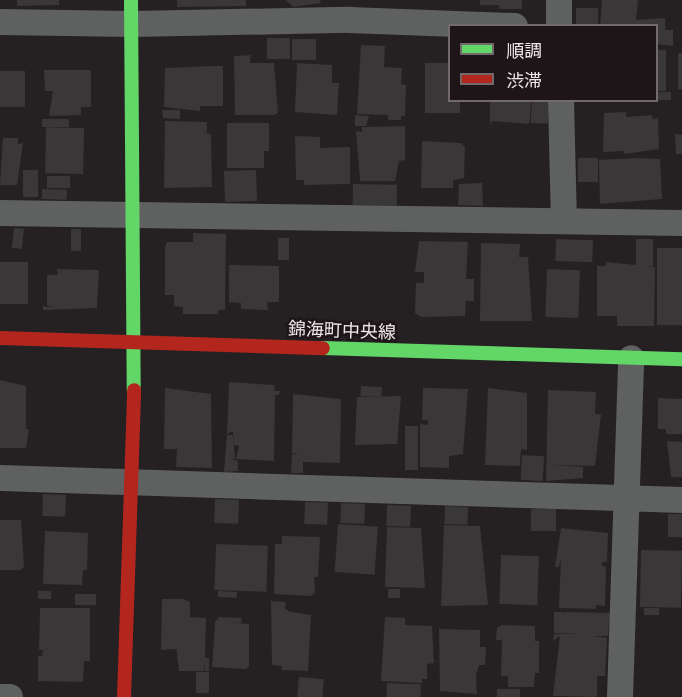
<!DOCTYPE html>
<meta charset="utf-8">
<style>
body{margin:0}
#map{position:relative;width:682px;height:697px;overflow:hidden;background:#252022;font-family:"Asap Condensed","Noto Sans JP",sans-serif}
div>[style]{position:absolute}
.building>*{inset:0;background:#3a3738;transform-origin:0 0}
.street>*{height:26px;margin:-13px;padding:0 13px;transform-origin:13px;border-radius:13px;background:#5f6060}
.fast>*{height:14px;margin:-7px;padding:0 7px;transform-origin:7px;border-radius:7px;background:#63d668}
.jam>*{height:14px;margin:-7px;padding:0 7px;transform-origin:7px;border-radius:7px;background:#b3261e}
span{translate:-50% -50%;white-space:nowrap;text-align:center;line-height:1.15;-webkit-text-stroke:5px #1e1518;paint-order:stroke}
.street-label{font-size:18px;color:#efe8ea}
.legend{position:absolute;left:448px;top:24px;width:210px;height:78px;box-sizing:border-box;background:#1e1518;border:2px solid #72696c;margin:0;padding:8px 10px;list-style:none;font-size:18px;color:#efe8ea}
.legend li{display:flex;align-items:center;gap:12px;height:30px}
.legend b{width:30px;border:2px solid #72696c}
</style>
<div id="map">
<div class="building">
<i style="clip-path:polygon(17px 0,59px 0,59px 5px,17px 6px)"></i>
<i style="clip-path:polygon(177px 0,246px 0,246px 6px,177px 7px)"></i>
<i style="clip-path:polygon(286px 0,320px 0,321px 3px,293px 7px)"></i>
<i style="clip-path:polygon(480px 0,522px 0,522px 9px,499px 9px,499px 5px,480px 5px)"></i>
<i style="clip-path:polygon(602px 0,638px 0,636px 20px,665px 18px,665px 30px,673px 30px,673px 46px,656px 44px,656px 26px,600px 26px)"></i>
<i style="left:576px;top:8px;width:22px;height:18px"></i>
<i style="left:290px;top:38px;width:21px;height:23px;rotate:90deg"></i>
<i style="left:292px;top:39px;width:24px;height:21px"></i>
<i style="clip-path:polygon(361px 45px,385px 46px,384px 67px,402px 68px,401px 84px,406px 85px,405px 116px,401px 116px,401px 120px,388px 120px,388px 115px,357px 114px)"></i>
<i style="left:656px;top:50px;width:10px;height:41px"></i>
<i style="left:678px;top:53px;width:4px;height:36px"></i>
<i style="clip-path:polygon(251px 55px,250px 63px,274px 63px,278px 113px,274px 115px,235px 115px,234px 56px)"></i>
<i style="clip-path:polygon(297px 63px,332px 65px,332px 83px,339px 83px,337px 115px,295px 112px)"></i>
<i style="clip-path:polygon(425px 63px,450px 63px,450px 100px,460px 100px,460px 113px,425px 113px)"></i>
<i style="clip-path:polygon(214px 66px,223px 66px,223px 106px,200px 106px,200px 111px,164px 107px,165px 68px)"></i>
<i style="clip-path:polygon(44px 70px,91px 70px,91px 107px,81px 107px,81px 115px,49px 116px,53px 91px,45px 91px)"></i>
<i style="left:0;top:71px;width:25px;height:36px"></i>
<i style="left:671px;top:92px;width:8px;height:15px;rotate:90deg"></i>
<i style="clip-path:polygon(490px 100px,531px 100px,530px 121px,528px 124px,492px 121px,490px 126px)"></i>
<i style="left:532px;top:100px;width:17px;height:23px;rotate:3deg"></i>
<i style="clip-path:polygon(162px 110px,180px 110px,180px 119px,163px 118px)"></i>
<i style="clip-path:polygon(626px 112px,626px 117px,652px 115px,652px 119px,658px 118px,659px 149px,624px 154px,624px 151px,603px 152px,604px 113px)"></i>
<i style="clip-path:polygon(355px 115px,369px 116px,366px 126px,355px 126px)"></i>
<i style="left:69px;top:119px;width:8px;height:27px;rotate:90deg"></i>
<i style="clip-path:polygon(165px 121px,207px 122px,207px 133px,203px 133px,211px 134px,212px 187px,164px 188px)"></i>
<i style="clip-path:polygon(227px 123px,269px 123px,269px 151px,264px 151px,264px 168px,227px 168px)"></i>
<i style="clip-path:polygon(405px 126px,405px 160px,399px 161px,395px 181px,360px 181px,356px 131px,362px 132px,362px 127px)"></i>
<i style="left:84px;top:128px;width:46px;height:38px;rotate:91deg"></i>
<i style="clip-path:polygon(675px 134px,682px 135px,682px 154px,676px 154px)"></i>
<i style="clip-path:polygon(295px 136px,320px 137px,320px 148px,350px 147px,350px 184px,304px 185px,304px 180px,296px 180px)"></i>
<i style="clip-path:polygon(3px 138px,18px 138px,18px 144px,23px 143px,17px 185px,0 185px)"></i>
<i style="clip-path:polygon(422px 141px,461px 143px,465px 147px,464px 178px,453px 180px,453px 188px,421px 188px)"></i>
<i style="left:578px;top:158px;width:20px;height:24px"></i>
<i style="clip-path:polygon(635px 158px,660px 159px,662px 199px,600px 204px,599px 160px)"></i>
<i style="left:38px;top:170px;width:27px;height:15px;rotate:90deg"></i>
<i style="left:256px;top:170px;width:31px;height:32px;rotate:88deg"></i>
<i style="left:47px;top:176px;width:23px;height:12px"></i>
<i style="clip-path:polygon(482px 183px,483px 206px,458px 205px,459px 184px)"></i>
<i style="left:353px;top:184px;width:44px;height:21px;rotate:1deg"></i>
<i style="left:42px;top:189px;width:25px;height:10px;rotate:2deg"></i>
<i style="left:14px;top:228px;width:10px;height:20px;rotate:6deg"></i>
<i style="left:71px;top:229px;width:10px;height:22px"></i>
<i style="clip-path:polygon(193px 233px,226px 234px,225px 310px,218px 310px,218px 314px,183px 314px,183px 307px,174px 306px,174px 295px,165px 295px,165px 247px,167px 242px,193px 242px)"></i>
<i style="left:278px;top:238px;width:11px;height:22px"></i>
<i style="left:556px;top:239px;width:37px;height:22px;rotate:2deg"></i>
<i style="left:636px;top:239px;width:17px;height:27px"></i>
<i style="clip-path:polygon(419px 241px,468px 242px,466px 279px,474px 279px,474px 301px,466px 301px,465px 316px,421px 317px,415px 313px,416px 283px,424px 283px,424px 272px,415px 272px)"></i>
<i style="clip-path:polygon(481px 243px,520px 244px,519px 257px,528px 257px,532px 321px,480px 321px)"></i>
<i style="left:657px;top:248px;width:25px;height:77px"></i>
<i style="left:0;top:262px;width:28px;height:42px"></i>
<i style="clip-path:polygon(606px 262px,655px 267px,654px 326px,617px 326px,617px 316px,597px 316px,597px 266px,606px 266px)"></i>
<i style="clip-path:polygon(229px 265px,279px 266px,279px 302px,267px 302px,268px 310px,241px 309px,241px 303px,229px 302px)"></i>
<i style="clip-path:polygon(57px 269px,99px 270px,97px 308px,43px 310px,43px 305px,46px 307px,56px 307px,47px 306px,47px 275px,58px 275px)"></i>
<i style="left:547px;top:269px;width:33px;height:48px;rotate:2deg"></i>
<i style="clip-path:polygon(0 380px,26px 386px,26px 429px,29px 429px,26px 448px,0 448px)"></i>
<i style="clip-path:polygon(229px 382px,274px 385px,275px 391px,280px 391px,279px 395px,275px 395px,274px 461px,236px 459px,239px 446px,234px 445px,233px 431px,227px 434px)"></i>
<i style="left:361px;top:386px;width:21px;height:10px;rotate:3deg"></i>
<i style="clip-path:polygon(165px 388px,211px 394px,212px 468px,176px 467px,177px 449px,164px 449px)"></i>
<i style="clip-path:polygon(423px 388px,468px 389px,463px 454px,449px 456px,449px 468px,420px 467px,420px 424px,428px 425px,428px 420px,422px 420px)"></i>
<i style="clip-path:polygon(488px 388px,527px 393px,527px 450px,521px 449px,520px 466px,485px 465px)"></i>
<i style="clip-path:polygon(548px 390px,596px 392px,595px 414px,601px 414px,595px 466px,552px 465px,583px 467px,583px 478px,546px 481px)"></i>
<i style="clip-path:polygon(293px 394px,341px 399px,340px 463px,303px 462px,303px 473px,291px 473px,292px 454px,300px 453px,292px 453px)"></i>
<i style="clip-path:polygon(401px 396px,397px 444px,355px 445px,357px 397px)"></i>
<i style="clip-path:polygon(658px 398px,682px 399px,682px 434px,666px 434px,666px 429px,658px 429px)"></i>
<i style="left:405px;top:426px;width:13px;height:44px"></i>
<i style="clip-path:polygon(227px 435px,233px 435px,235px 459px,231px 459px,238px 461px,238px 471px,224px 472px)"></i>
<i style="clip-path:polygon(667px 441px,682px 442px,682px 477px,671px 477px)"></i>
<i style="left:522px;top:455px;width:22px;height:25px;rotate:3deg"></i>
<i style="left:43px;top:494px;width:23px;height:22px;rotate:2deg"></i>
<i style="left:215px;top:499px;width:24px;height:24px;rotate:2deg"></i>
<i style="left:305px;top:502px;width:23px;height:22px;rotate:2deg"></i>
<i style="left:341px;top:503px;width:24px;height:20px;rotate:2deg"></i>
<i style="left:387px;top:505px;width:24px;height:21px;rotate:2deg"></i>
<i style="left:445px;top:506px;width:23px;height:18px;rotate:2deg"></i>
<i style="left:531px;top:509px;width:25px;height:22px"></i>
<i style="left:668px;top:514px;width:14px;height:23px"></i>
<i style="clip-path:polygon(0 520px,21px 520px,24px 567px,20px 570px,0 570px)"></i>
<i style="left:338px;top:524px;width:40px;height:48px;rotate:4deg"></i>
<i style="clip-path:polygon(444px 525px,480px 526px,488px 605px,441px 606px)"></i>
<i style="clip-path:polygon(387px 527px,421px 528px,425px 588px,385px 587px)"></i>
<i style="clip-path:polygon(561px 528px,608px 533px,607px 562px,602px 562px,602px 566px,606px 567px,605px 606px,596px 605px,596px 609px,559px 608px,561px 557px,559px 567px,555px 567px)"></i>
<i style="clip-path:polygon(45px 531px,88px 533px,87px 570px,83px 570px,82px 585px,43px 584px)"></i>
<i style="clip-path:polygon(282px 536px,320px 537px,318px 577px,314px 577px,315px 593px,311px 596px,274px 594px,275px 544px,282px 544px)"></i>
<i style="left:216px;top:544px;width:52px;height:46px;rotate:2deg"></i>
<i style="left:641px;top:550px;width:41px;height:57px;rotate:1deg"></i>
<i style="left:501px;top:555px;width:38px;height:49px;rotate:2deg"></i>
<i style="left:388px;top:589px;width:12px;height:9px"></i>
<i style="left:38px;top:591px;width:13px;height:8px"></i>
<i style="left:218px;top:591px;width:19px;height:6px;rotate:3deg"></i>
<i style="left:75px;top:594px;width:21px;height:11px"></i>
<i style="clip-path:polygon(162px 599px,183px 599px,190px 602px,190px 617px,206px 618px,205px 658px,209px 658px,209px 671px,205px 671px,204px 663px,204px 671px,179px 671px,176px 646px,176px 649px,161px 650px)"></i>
<i style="clip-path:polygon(271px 601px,286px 602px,285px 609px,291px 612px,311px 615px,308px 671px,282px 670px,282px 666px,272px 665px)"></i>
<i style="clip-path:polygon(40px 608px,90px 608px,90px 661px,84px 661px,83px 682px,38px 681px,38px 656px,42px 656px,43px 650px,39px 650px)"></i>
<i style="left:644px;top:608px;width:15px;height:7px"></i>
<i style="clip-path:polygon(554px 612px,563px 612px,564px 616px,564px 612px,610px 613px,608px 636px,593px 636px,607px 638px,605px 676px,597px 676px,597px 697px,553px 696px,560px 636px,553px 641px,554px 634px,580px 633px,554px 633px)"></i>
<i style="clip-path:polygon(219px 617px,242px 618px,241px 623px,221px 622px,249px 624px,249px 666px,246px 669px,212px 667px,215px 622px)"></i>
<i style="clip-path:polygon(385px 617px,405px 618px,405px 625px,432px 626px,434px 663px,427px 664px,427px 679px,422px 679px,422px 683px,381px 681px)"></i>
<i style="clip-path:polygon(502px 625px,535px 626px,535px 641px,539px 641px,539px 673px,535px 673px,534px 687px,508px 687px,508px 676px,501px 676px,502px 640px,496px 640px,497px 628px)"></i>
<i style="clip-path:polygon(439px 629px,480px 630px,480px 647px,486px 647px,485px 665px,479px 665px,476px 675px,477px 694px,440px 691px)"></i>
<i style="left:196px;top:672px;width:13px;height:21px"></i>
<i style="left:299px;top:677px;width:25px;height:20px;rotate:5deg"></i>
<i style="left:387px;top:683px;width:34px;height:14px;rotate:2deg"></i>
<i style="left:497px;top:689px;width:23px;height:8px"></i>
</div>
<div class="street">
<i style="left:559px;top:0;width:26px;rotate:90deg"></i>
<i style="left:0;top:22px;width:132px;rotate:0.9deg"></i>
<i style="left:132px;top:24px;width:217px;rotate:-1.1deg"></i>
<i style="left:349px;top:20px;width:166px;rotate:2.1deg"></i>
<i style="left:561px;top:100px;width:119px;rotate:88.6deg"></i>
<i style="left:0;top:213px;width:682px;rotate:0.84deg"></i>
<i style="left:0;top:478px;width:682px;rotate:1.85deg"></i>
<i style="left:0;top:697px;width:10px"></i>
<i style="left:620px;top:697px;width:339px;rotate:-88.1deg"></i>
</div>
<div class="fast">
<i style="left:131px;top:0;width:390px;rotate:89.6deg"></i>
<i style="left:323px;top:348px;width:359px;rotate:1.8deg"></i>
</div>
<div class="jam">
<i style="left:0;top:338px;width:323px;rotate:1.8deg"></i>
<i style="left:124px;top:697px;width:307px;rotate:-88.1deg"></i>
</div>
<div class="street-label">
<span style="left:342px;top:331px;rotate:2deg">錦海町中央線</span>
</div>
<ul class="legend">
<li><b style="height:8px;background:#63d668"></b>順調</li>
<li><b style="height:8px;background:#b3261e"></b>渋滞</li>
</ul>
</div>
